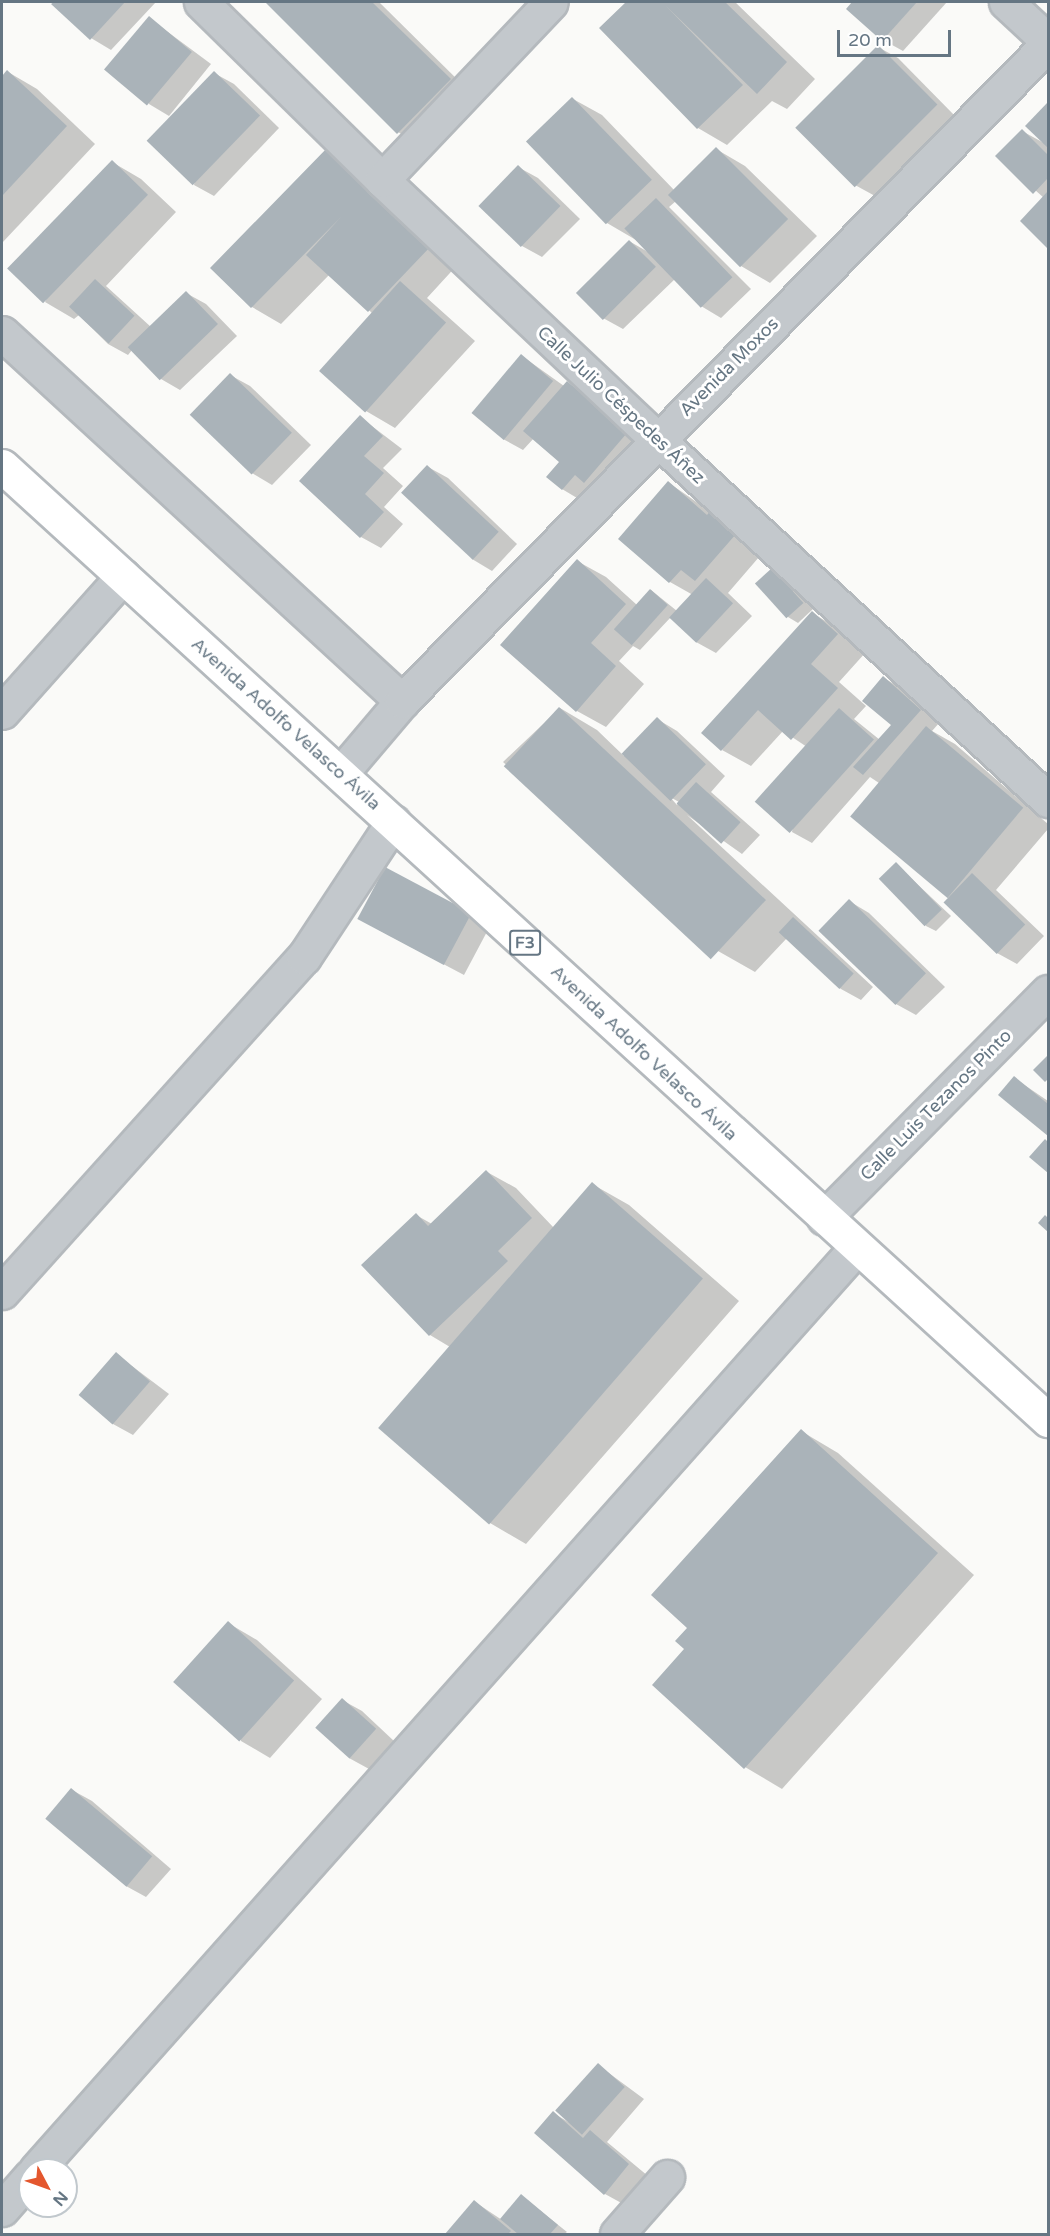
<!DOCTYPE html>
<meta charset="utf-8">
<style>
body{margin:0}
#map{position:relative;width:1050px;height:2236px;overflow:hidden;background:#fafaf8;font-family:"Varela Round",sans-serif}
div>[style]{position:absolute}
.shadow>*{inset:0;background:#0003}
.building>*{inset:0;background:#aab3b9;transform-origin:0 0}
.roads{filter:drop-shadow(2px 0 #b4b9bd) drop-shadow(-2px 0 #b4b9bd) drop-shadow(0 2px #b4b9bd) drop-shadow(0 -2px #b4b9bd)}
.minor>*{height:33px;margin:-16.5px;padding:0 16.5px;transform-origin:16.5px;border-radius:16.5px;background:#c3c8cc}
.trunk>*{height:33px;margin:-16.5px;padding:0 16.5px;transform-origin:16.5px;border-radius:16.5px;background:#fff}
span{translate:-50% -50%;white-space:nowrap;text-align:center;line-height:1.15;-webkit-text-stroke:6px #fff;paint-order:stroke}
.shield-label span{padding:2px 4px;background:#fff;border:2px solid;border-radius:4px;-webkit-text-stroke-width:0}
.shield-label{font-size:16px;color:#657683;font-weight:700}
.street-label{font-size:18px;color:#657683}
.frame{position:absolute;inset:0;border:3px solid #657683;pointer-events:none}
.north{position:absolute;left:18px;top:2158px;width:60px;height:60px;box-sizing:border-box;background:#fff;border:2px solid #c1c8cd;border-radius:50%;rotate:131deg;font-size:16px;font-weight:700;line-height:24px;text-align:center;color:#657683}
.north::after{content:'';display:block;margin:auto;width:21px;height:27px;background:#e4572e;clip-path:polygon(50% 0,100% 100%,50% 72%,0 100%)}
.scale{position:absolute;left:837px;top:30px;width:114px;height:27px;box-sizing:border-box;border:3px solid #657683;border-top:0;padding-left:8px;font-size:18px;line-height:21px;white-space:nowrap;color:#657683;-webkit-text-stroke:4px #fff;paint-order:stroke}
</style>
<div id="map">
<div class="shadow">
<i style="clip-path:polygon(56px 2px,156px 2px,111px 50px,91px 38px,53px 4px)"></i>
<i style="clip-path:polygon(267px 2px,379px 2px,470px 92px,418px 144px,398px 132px)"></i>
<i style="clip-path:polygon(627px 2px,735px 2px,815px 79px,787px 109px,772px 101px,727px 145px,698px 128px,601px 28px)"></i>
<i style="clip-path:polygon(854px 2px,947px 2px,903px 51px,883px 40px,848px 9px)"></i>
<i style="clip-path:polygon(149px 18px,211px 64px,169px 116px,149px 104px)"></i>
<i style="clip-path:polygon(878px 47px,898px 58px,956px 117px,875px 196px,855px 185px)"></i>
<i style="clip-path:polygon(8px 72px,37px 89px,95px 144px,2px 243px,2px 79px)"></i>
<i style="clip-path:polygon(214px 73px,234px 84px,279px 128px,214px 196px,194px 185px)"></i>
<i style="clip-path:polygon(573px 99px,602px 115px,675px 191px,716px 149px,745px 166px,817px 236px,770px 283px,741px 266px,676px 201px,669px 207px,751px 289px,721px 318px,701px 306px,675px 279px,623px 329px,603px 318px,629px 241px,648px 252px,636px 240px,607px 223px,528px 141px)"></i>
<i style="clip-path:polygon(1048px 104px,1048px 247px,1022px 221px,1044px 198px,997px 156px,1022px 131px,1044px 143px,1028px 126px)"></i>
<i style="clip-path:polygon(328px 149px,460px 262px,427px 298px,475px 341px,395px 428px,366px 411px,372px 313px,330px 274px,281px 324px,252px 307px,212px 268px)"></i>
<i style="clip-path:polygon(112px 162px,141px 179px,176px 212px,106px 286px,151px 327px,186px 293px,206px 304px,237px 336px,180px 390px,161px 379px,132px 350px,128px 355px,108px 344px,79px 315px,74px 319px,45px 302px)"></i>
<i style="clip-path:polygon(518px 167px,538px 178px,580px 219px,542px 257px,522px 246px,482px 206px)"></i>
<i style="clip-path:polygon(522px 356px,564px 386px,567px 383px,587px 394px,646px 446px,582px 501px,562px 489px,561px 462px,534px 438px,523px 450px,503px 439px)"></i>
<i style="clip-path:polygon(230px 375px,250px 386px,311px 445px,272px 485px,252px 473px)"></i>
<i style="clip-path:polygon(360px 417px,402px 449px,383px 468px,403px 486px,384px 507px,403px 524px,381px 548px,361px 537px)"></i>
<i style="clip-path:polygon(428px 467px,448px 478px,517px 544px,492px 571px,472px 559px)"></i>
<i style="clip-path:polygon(669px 483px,711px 512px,771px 543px,728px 593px,752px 616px,716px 653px,696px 642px,671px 617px,640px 650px,633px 646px,619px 661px,644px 684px,606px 727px,577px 711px,577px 561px,606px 577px,637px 605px,651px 590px,677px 611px,693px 595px,670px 582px,620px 539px)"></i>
<i style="clip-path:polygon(773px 570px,813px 609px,798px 623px,788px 617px)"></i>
<i style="clip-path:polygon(812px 613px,841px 630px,866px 652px,839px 682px,866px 706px,854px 719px,880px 740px,893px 725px,884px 678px,904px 690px,940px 722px,932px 731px,955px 744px,1048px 824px,1048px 829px,996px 890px,1044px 936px,1017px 964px,997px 953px,947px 897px,879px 783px,870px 777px,812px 843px,792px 832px,807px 747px,783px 731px,751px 766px,722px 750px)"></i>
<i style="clip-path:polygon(evenodd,560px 708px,597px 730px,624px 756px,657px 719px,677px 731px,725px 776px,711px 792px,760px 835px,742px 854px,687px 815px,873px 987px,861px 1000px,841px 989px,787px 938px,755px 972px,718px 951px,503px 762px,560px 708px,670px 797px,679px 802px,677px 805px,670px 797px)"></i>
<i style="clip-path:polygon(896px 864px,951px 916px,936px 931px,926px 926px)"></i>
<i style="clip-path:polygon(849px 901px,869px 913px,945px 987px,916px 1015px,896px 1004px,822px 931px)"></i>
<i style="clip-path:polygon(470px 914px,490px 926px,464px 975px,379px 930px)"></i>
<i style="clip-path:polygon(1014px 1078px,1048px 1101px,1048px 1134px,1001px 1094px)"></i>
<i style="clip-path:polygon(487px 1172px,516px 1188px,554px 1228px,592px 1184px,629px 1205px,739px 1301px,526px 1544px,490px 1523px,450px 1347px,430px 1335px,416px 1215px,432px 1224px)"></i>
<i style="clip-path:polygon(116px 1354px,169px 1394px,133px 1435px,113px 1424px)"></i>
<i style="clip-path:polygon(801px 1431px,838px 1453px,974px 1575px,782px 1789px,745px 1767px,686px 1649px,690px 1627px)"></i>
<i style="clip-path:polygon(228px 1623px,257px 1640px,322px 1699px,270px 1758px,241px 1741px)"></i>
<i style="clip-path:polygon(342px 1700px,362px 1711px,395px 1742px,369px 1769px,349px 1758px)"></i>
<i style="clip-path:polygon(72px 1790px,92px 1801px,171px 1869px,146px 1897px,126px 1886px)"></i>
<i style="clip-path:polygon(598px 2065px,644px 2099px,607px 2142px,648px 2176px,625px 2205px,605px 2194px,537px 2133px,553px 2113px,570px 2123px)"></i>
<i style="clip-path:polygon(522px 2196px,567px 2232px,564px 2234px,447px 2234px,475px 2202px,502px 2220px)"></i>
</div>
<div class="building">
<i style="clip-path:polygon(54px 2px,125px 2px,90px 40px,51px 4px)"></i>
<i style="clip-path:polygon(265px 2px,372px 2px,451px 79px,397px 134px)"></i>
<i style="clip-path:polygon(626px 2px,725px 2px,787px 62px,757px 94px,666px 6px,743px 85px,697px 129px,599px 28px)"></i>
<i style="clip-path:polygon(852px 2px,917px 2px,882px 41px,846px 9px)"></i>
<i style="left:149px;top:16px;width:56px;height:70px;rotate:40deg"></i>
<i style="left:878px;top:45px;width:84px;height:117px;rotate:45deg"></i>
<i style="clip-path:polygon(7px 70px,67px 126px,2px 196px,2px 76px)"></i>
<i style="left:214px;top:71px;width:64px;height:97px;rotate:44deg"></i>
<i style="left:572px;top:97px;width:115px;height:64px;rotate:46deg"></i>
<i style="clip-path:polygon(1048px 102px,1048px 148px,1025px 126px)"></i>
<i style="clip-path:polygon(1022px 129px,1048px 155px,1048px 178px,1033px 194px,995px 156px)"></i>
<i style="clip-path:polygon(328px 147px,432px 245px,368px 312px,306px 255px,341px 217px,251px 308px,210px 268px)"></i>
<i style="left:716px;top:147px;width:102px;height:68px;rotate:45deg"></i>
<i style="left:112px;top:160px;width:50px;height:151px;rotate:44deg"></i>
<i style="left:518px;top:165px;width:59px;height:57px;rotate:44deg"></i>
<i style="clip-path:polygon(1048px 191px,1048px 249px,1020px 221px)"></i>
<i style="left:656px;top:198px;width:110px;height:44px;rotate:46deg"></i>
<i style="left:629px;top:240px;width:38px;height:75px;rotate:45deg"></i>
<i style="left:95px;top:279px;width:54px;height:38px;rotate:43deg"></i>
<i style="left:400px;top:281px;width:62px;height:121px;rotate:42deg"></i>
<i style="left:186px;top:291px;width:46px;height:81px;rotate:46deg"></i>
<i style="left:521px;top:354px;width:42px;height:77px;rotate:40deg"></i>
<i style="left:230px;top:373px;width:86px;height:58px;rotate:44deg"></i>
<i style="clip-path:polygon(567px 381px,627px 433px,584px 483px,575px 475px,562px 490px,546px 477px,559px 462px,523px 431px)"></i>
<i style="clip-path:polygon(360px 415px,383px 436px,364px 456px,384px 473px,365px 494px,384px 512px,360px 538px,299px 481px)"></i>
<i style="left:427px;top:465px;width:98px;height:38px;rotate:43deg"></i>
<i style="clip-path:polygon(668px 481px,707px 515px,716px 504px,743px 526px,695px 581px,681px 570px,669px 583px,618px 539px)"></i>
<i style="clip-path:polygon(577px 559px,626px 604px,591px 643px,616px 666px,576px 712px,500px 645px)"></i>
<i style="left:772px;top:568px;width:47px;height:23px;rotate:48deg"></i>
<i style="left:706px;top:578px;width:37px;height:54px;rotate:43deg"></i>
<i style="left:650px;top:589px;width:24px;height:54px;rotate:42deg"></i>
<i style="clip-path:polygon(812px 611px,838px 634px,811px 664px,838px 688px,791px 740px,758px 710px,721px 751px,701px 733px)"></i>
<i style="clip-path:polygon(883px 676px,921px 710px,863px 775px,853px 767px,891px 725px,862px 701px)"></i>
<i style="left:559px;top:707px;width:283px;height:81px;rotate:43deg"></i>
<i style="left:839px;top:708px;width:47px;height:126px;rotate:42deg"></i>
<i style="left:657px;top:717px;width:68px;height:51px;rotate:44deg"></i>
<i style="left:926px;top:726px;width:127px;height:118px;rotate:40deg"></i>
<i style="left:696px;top:782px;width:60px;height:29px;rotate:42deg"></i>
<i style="left:896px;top:862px;width:66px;height:24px;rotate:46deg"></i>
<i style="left:385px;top:867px;width:98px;height:59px;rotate:28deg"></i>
<i style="left:972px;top:873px;width:74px;height:41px;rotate:44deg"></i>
<i style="left:849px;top:899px;width:107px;height:44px;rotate:44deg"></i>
<i style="left:793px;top:917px;width:83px;height:21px;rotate:43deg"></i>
<i style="clip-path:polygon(1048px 1055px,1048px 1079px,1045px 1082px,1033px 1070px)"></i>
<i style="clip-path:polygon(1014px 1076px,1048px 1104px,1048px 1136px,998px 1095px)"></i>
<i style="clip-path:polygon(1045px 1139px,1048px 1142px,1048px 1173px,1029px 1157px)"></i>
<i style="clip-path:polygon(486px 1170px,532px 1218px,498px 1251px,508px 1261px,429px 1336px,361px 1265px,416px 1213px,428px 1226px)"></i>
<i style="left:592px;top:1182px;width:147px;height:326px;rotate:41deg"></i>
<i style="clip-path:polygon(1045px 1215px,1048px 1218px,1048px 1232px,1038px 1223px)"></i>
<i style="left:116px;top:1352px;width:45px;height:57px;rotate:41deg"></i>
<i style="clip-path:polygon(801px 1429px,938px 1553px,744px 1769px,652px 1685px,684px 1649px,675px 1641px,687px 1628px,651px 1595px)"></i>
<i style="left:228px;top:1621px;width:89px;height:82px;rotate:42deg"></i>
<i style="left:342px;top:1698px;width:46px;height:40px;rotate:42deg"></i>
<i style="left:71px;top:1788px;width:106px;height:40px;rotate:40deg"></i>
<i style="left:598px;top:2063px;width:36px;height:64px;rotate:42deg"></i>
<i style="clip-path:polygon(553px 2111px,583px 2138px,590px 2130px,629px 2164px,604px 2195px,534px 2133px)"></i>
<i style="clip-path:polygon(521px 2194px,558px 2225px,550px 2234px,518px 2234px,500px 2219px)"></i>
<i style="clip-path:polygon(474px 2200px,511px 2231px,508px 2234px,445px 2234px)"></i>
</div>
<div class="roads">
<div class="minor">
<i style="left:201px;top:2px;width:254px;rotate:44.5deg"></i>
<i style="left:382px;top:180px;width:379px;rotate:43.3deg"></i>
<i style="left:658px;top:440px;width:531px;rotate:42.71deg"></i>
<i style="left:1006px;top:2px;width:57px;rotate:42.9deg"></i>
<i style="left:382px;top:180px;width:245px;rotate:-46.5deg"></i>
<i style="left:2px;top:333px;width:544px;rotate:42.61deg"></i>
<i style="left:2px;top:712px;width:182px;rotate:-48.3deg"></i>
<i style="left:341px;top:773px;width:94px;rotate:-49.7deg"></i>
<i style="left:402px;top:701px;width:921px;rotate:-45.48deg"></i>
<i style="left:824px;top:1218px;width:318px;rotate:-45.3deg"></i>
<i style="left:2px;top:1292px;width:451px;rotate:-48deg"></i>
<i style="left:304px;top:957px;width:162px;rotate:-56.6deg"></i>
<i style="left:36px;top:2170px;width:1234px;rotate:-48.35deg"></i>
<i style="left:2px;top:2209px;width:43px;rotate:-48.8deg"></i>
<i style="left:617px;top:2234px;width:76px;rotate:-48.7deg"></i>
</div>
<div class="trunk">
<i style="left:2px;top:466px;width:1416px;rotate:42.37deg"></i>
</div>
</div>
<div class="shield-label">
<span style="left:525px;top:943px">F3</span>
</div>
<div class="street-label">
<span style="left:729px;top:367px;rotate:-45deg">Avenida Moxos</span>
<span style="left:621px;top:405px;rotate:43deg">Calle Julio Céspedes Áñez</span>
<span style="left:286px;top:724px;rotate:42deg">Avenida Adolfo Velasco Ávila</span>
<span style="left:644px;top:1053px;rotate:43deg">Avenida Adolfo Velasco Ávila</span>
<span style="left:936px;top:1105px;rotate:-45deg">Calle Luis Tezanos Pinto</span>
</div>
<div class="frame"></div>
<div class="north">N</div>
<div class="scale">20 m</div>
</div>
